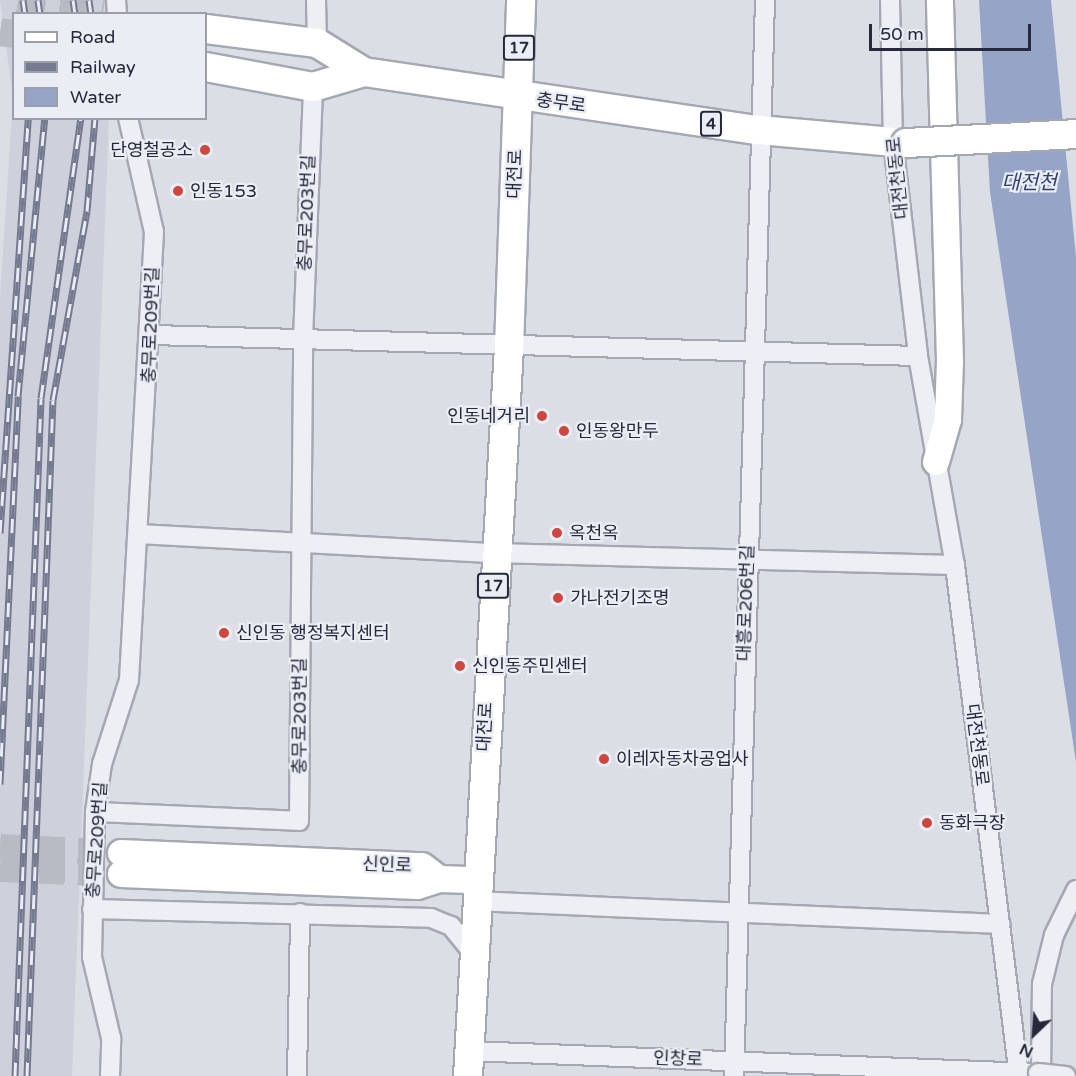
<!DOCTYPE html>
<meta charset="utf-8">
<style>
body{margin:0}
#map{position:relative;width:1076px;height:1076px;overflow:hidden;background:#dcdee6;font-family:"Varela Round","Noto Sans KR",sans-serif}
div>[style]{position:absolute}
.built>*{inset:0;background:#ced0db}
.water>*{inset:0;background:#96a4c7}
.secondary-tunnel>*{height:26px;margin-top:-13px;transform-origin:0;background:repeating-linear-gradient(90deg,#b8bac4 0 26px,transparent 0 39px)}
.primary-tunnel>*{height:28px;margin-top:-14px;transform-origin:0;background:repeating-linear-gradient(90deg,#b8bac4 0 28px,transparent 0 42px)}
.roads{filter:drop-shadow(2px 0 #a5a8b3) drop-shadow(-2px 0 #a5a8b3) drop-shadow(0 2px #a5a8b3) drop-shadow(0 -2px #a5a8b3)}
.street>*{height:18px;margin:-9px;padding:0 9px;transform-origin:9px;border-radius:9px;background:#eeeff5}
.secondary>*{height:26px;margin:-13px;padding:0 13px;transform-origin:13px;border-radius:13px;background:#fff}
.primary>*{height:28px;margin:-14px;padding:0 14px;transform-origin:14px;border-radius:14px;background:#fff}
.rail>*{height:7px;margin-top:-3.5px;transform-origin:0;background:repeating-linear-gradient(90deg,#ebedf4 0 14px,#757a90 0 28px);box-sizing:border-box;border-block:2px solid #757a90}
.bridges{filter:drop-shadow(2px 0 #a5a8b3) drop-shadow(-2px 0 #a5a8b3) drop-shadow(0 2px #a5a8b3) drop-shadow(0 -2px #a5a8b3)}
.street-bridge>*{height:18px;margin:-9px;padding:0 9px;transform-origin:9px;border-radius:9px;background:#eeeff5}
.primary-bridge>*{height:28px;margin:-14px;padding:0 14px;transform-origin:14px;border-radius:14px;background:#fff}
.dots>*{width:16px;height:16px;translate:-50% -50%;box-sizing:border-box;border:3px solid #ebedf4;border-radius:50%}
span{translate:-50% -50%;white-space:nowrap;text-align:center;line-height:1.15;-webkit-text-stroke:4.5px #ebedf4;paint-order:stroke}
.shield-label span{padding:2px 4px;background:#ebedf4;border:2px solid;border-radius:4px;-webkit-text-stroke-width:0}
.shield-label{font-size:16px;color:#26293c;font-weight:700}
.street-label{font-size:18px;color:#26293c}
.poi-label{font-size:18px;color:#26293c}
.right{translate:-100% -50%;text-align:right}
.left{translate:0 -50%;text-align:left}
.water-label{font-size:20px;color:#304070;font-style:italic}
.legend{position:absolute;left:12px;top:12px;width:195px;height:108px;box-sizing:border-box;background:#ebedf4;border:2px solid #9c9faa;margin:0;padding:8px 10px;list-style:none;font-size:18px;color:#26293c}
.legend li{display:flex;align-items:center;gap:12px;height:30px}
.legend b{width:30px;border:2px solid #9c9faa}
.north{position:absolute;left:1004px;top:1004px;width:60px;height:60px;-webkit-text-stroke:4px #ebedf4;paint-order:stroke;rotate:205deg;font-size:16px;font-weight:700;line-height:24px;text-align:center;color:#26293c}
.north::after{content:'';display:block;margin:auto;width:21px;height:27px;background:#26293c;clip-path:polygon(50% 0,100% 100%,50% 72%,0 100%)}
.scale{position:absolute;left:869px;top:24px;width:162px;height:27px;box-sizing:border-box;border:3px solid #26293c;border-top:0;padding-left:8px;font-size:18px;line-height:21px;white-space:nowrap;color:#26293c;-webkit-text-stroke:4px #ebedf4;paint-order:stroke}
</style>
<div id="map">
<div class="built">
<i style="clip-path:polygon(0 0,104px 0,105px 13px,14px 14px,14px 118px,109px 119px,72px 1076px,0 1076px,0 297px,13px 99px)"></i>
</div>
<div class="water">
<i style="clip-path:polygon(979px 0,1051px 0,1076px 257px,1076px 762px,990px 192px)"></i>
</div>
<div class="secondary-tunnel">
<i style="left:0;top:847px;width:121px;rotate:2.8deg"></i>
<i style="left:0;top:869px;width:121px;rotate:2.4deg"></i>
</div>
<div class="primary-tunnel">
<i style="left:18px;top:0;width:86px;rotate:9.4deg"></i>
<i style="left:0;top:32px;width:14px;rotate:8deg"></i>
</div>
<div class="roads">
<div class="street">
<i style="left:116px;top:0;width:14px;rotate:86deg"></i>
<i style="left:316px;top:0;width:43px;rotate:88.7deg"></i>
<i style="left:890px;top:0;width:142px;rotate:88.8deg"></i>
<i style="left:893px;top:142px;width:215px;rotate:83.3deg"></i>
<i style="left:918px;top:356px;width:212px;rotate:80deg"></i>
<i style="left:955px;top:565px;width:515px;rotate:82.86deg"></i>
<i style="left:152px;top:335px;width:766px;rotate:1.57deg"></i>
<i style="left:138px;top:534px;width:357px;rotate:3.1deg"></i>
<i style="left:494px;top:553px;width:461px;rotate:1.5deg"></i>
<i style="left:95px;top:812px;width:204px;rotate:2.5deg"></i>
<i style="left:299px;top:821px;width:482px;rotate:-89.5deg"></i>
<i style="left:303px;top:339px;width:252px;rotate:-87.7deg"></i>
<i style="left:474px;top:901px;width:527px;rotate:2.5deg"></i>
<i style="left:92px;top:909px;width:339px;rotate:1.5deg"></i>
<i style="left:431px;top:918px;width:22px;rotate:22deg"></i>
<i style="left:451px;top:926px;width:35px;rotate:51deg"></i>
<i style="left:469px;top:1051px;width:562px;rotate:2.24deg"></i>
<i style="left:110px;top:1076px;width:38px;rotate:-88deg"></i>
<i style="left:111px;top:1038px;width:83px;rotate:-103.2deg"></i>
<i style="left:92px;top:957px;width:145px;rotate:-88.8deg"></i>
<i style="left:95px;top:812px;width:49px;rotate:-81.7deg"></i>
<i style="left:102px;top:764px;width:88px;rotate:-72.2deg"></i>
<i style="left:129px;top:680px;width:449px;rotate:-86.8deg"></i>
<i style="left:154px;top:232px;width:117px;rotate:-102.8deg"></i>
<i style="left:297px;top:1076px;width:163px;rotate:-88.9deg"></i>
<i style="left:734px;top:1076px;width:1076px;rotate:-88.35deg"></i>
<i style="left:1041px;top:1076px;width:92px;rotate:-89.4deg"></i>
<i style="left:1042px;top:984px;width:50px;rotate:-76.2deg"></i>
<i style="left:1054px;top:935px;width:50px;rotate:-63.9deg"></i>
</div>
<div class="secondary">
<i style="left:936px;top:462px;width:44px;rotate:-74.1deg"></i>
<i style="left:948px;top:420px;width:59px;rotate:-88.1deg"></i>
<i style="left:950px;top:361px;width:361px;rotate:-91.6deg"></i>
<i style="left:121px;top:853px;width:301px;rotate:2.5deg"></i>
<i style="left:422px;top:866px;width:21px;rotate:37deg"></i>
<i style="left:121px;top:874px;width:297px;rotate:2.3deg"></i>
<i style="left:418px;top:886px;width:22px;rotate:-18deg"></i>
<i style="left:439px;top:879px;width:37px;rotate:2deg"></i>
</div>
<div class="primary">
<i style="left:206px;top:29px;width:112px;rotate:7.2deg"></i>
<i style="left:317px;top:43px;width:55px;rotate:31.7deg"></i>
<i style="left:364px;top:72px;width:399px;rotate:8.4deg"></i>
<i style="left:759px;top:130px;width:148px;rotate:5.1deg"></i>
<i style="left:206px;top:67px;width:109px;rotate:10.6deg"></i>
<i style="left:313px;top:87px;width:53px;rotate:-16.4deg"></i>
<i style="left:468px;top:1076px;width:729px;rotate:-86.78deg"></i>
<i style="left:509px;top:348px;width:348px;rotate:-88deg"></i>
</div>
</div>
<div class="rail">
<i style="left:23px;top:0;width:14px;rotate:82deg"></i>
<i style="left:38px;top:0;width:14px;rotate:82deg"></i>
<i style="left:73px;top:0;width:14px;rotate:82deg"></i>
<i style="left:89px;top:0;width:14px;rotate:82deg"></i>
<i style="left:0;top:533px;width:416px;rotate:-86.1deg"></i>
<i style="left:0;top:784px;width:388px;rotate:-87.3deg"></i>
<i style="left:18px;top:396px;width:279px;rotate:-84.5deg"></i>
<i style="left:15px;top:1076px;width:678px;rotate:-87.8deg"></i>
<i style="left:41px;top:398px;width:283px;rotate:-81.9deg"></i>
<i style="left:27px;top:1076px;width:676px;rotate:-87.8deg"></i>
<i style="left:53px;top:400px;width:192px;rotate:-79.8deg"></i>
<i style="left:87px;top:211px;width:93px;rotate:-85.1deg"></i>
</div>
<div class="bridges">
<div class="street-bridge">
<i style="left:1038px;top:1073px;width:28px;rotate:6deg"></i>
</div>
<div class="primary-bridge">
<i style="left:906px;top:143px;width:170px;rotate:-3deg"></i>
</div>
</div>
<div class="dots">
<i style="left:205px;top:150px;background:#cd463f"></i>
<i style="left:178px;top:191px;background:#cd463f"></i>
<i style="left:542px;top:416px;background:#cd463f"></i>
<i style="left:564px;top:431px;background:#cd463f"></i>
<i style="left:557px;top:533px;background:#cd463f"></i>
<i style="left:558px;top:598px;background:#cd463f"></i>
<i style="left:224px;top:633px;background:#cd463f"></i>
<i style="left:460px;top:666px;background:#cd463f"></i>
<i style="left:604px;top:759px;background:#cd463f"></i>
<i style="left:927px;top:823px;background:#cd463f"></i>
</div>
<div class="shield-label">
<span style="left:519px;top:48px">17</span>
<span style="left:711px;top:124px">4</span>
<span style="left:493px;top:586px">17</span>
</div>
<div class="street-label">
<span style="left:561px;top:103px;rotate:8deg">충무로</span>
<span style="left:515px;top:174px;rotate:-88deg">대전로</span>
<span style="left:898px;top:178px;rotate:-96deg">대전천동로</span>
<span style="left:307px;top:213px;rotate:-88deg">충무로203번길</span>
<span style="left:151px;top:325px;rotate:-88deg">충무로209번길</span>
<span style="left:746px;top:603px;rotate:-88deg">대흥로206번길</span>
<span style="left:300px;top:716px;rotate:-90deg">충무로203번길</span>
<span style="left:485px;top:727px;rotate:-87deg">대전로</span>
<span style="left:977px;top:745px;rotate:83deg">대전천동로</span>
<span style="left:97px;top:840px;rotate:-86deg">충무로209번길</span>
<span style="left:387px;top:865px;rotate:2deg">신인로</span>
<span style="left:678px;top:1059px;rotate:2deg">인창로</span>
</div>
<div class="poi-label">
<span class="right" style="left:193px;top:150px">단영철공소</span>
<span class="left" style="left:190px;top:191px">인동153</span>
<span class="right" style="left:530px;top:416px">인동네거리</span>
<span class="left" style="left:576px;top:431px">인동왕만두</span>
<span class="left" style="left:569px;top:533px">옥천옥</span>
<span class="left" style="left:570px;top:598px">가나전기조명</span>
<span class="left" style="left:236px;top:633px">신인동 행정복지센터</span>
<span class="left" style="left:472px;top:666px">신인동주민센터</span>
<span class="left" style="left:616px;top:759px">이레자동차공업사</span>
<span class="left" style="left:939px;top:823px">동화극장</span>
</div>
<div class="water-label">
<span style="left:1029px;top:183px">대전천</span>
</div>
<ul class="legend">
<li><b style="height:8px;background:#fff"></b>Road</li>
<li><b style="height:8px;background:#757a90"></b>Railway</li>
<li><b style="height:16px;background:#96a4c7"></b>Water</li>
</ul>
<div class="north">N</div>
<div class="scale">50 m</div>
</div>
